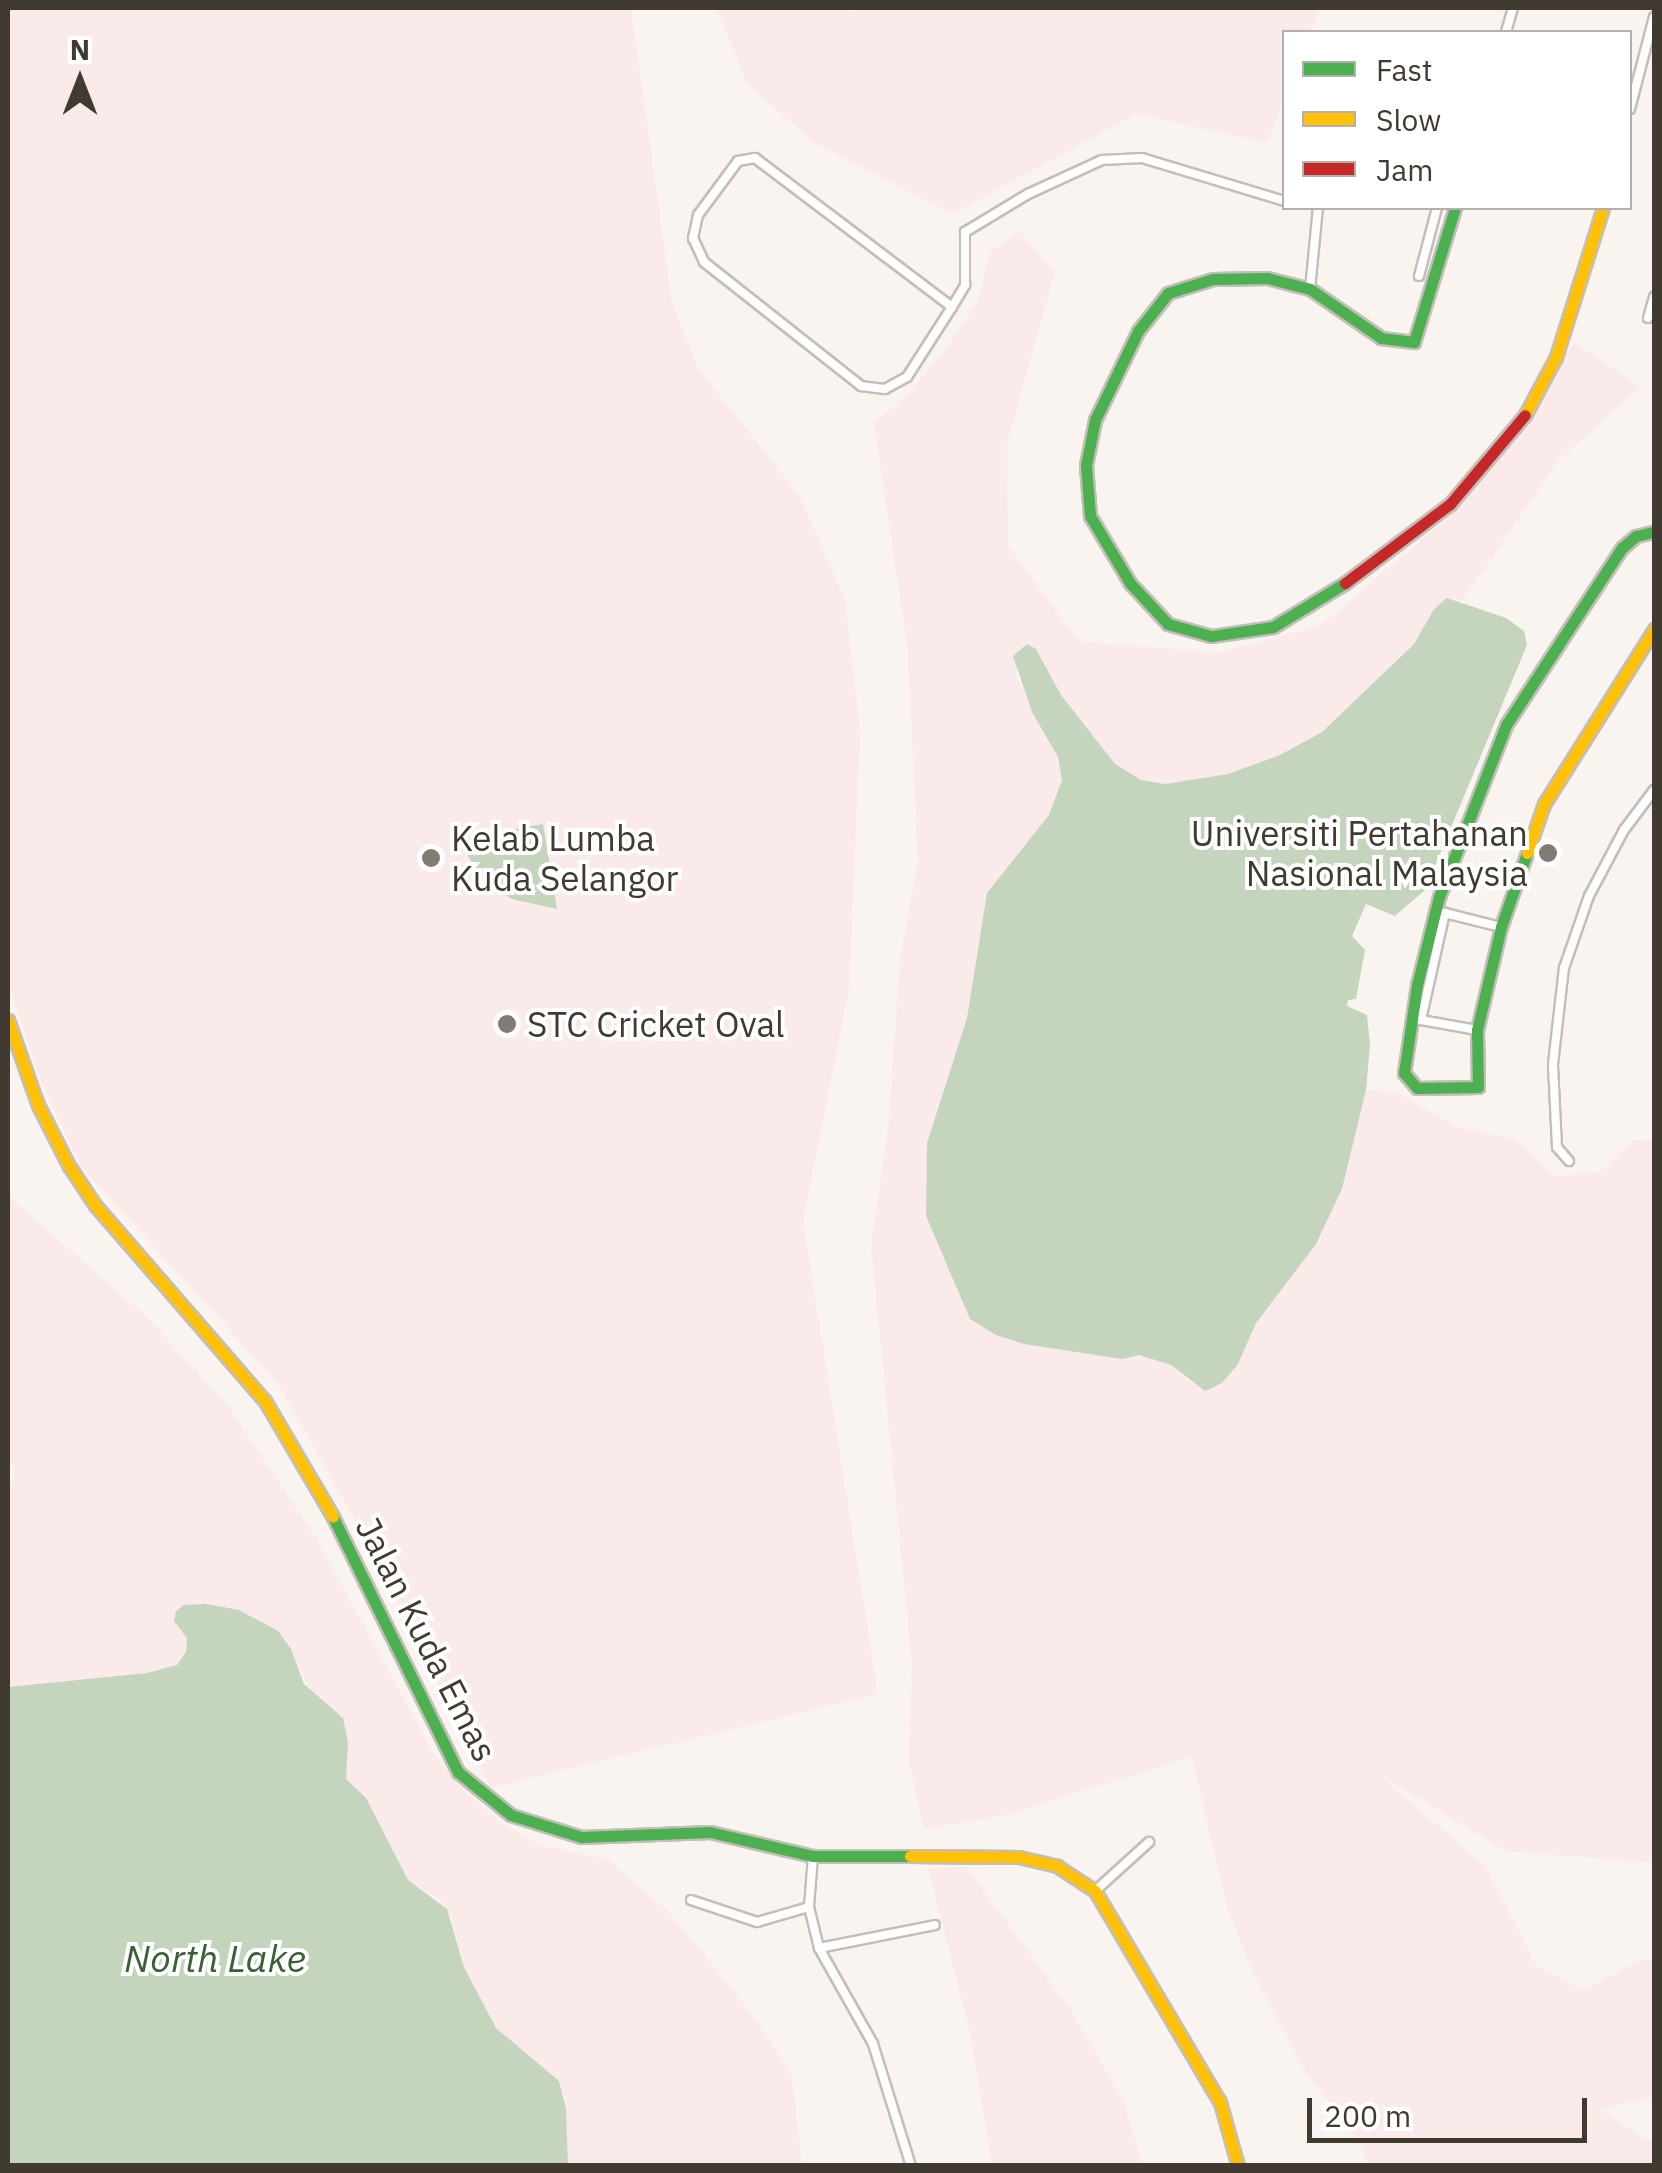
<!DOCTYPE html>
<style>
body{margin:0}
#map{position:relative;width:1662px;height:2173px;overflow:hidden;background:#f9f4ef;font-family:"IBM Plex Sans",sans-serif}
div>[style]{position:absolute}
.green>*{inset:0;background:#faeae9}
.water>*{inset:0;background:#c4d4bd}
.roads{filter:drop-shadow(2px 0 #c4beb8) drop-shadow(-2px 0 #c4beb8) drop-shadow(0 2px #c4beb8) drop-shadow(0 -2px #c4beb8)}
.street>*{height:8px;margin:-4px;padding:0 4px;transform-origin:4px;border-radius:4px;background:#fefdfd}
.fast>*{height:11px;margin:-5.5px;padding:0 5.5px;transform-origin:5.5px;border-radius:5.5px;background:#4caf50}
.slow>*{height:11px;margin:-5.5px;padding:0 5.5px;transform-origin:5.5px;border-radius:5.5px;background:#ffc107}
.jam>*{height:11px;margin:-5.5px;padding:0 5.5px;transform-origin:5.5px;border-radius:5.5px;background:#c62828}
.dots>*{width:28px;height:28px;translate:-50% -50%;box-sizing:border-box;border:5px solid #fff;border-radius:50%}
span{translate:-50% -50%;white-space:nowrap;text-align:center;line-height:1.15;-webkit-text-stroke:8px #fff;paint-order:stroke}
.poi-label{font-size:35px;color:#413a30}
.right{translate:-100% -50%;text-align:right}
.left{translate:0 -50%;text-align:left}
.street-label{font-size:35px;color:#413a30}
.water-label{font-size:38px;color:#3b6035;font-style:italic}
.frame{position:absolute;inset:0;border:10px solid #413a30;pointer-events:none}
.legend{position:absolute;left:1282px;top:30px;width:350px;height:180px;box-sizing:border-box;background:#fff;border:2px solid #b3b0ac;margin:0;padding:12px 18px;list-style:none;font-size:30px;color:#413a30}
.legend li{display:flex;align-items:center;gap:20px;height:50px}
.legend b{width:50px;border:2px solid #b3b0ac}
.north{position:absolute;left:30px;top:30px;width:100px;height:100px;-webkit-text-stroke:8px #fff;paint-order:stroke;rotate:0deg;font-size:28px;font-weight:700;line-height:40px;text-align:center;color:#413a30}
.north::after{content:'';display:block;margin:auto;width:35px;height:45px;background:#413a30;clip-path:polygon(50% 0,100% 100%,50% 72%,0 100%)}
.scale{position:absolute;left:1307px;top:2098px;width:280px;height:45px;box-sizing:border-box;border:5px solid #413a30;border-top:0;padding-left:12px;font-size:30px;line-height:35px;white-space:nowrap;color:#413a30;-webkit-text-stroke:8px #fff;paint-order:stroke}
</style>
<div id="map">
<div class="green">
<i style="clip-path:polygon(8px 8px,631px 8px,672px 303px,698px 368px,799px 495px,845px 599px,860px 733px,849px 989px,803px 1221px,878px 1694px,490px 1788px,366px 1540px,277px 1382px,80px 1165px,43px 1087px,8px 982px)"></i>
<i style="clip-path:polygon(716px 8px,841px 8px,848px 13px,862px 8px,1320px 8px,1310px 32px,1284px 32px,1284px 99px,1267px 143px,1136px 114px,952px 214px,813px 142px,748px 84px)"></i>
<i style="clip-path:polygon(1019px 231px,1055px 272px,1007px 443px,1008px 546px,1079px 641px,1220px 653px,1321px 625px,1456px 511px,1574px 343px,1641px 387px,1559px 460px,1462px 601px,1447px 598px,1434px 609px,1414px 643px,1322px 732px,1280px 755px,1228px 774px,1164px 784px,1141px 780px,1115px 764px,1061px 695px,1036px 649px,1015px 674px,1058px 757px,1062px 780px,1049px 815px,987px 893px,967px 1018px,927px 1143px,926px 1216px,970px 1319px,996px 1335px,1122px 1359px,1139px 1355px,1171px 1365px,1190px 1383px,1238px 1364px,1256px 1323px,1316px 1244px,1342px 1189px,1366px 1090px,1396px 1092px,1457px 1127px,1515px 1139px,1556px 1176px,1601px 1171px,1633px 1140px,1654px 1140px,1654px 1863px,1506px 1851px,1377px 1773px,1486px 1867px,1536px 1965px,1583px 1991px,1636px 1962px,1654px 1959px,1654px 2097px,1599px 2109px,1654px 2144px,1654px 2165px,1369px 2165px,1358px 2140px,1302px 2067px,1250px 1966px,1227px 1907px,1192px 1757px,1005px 1815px,924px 1829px,909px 1762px,912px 1663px,871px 1245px,888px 1130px,900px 961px,918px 861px,908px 652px,874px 423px,908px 394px,947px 347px,978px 302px,990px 252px)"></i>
<i style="clip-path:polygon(8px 1196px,147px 1317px,229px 1407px,318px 1542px,435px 1755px,457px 1784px,499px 1822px,543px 1846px,607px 1859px,667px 1910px,708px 1959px,759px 2023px,792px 2077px,802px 2165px,568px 2165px,564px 2093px,496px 2028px,464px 1967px,451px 1917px,441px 1901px,408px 1880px,366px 1798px,345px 1779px,347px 1756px,278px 1631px,239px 1610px,184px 1605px,174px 1616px,187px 1637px,186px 1651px,177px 1665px,147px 1673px,8px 1687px,8px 1497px,15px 1471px,8px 1455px)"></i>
<i style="clip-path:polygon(966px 1866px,1071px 2010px,1123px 2100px,1143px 2165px,992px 2165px,970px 2032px,928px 1869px)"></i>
</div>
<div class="water">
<i style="clip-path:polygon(1447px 598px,1506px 618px,1524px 631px,1527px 645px,1425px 890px,1395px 916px,1366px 904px,1352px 936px,1365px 950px,1356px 999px,1348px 1000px,1347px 1006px,1367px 1015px,1370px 1045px,1366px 1090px,1342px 1189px,1316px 1244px,1256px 1323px,1238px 1364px,1222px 1383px,1205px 1391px,1171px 1365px,1139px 1355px,1122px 1359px,1024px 1344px,996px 1335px,970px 1319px,926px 1216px,927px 1143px,967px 1018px,987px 893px,1049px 815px,1062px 780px,1058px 757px,1032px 712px,1013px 656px,1027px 644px,1036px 649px,1061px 695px,1115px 764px,1141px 780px,1165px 784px,1228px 774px,1280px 755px,1322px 732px,1414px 644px,1434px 609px)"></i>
<i style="clip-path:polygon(543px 824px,557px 909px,512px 899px,498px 890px,475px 867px,458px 840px)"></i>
<i style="clip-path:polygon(206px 1604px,239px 1610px,278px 1631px,291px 1649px,304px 1684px,343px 1718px,348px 1743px,346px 1779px,366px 1798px,408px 1880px,447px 1909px,464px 1967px,496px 2028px,559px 2081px,566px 2109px,568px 2165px,8px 2165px,8px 1687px,147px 1673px,177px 1665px,186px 1652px,187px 1638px,174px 1621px,176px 1611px,184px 1605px)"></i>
</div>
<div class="roads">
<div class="street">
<i style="left:1506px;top:32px;width:25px;rotate:-74deg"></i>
<i style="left:1630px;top:109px;width:95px;rotate:-75.4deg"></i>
<i style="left:1419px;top:276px;width:70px;rotate:-75.2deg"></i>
<i style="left:1310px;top:289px;width:81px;rotate:-84.4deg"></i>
<i style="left:952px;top:307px;width:247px;rotate:-142.9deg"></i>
<i style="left:755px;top:158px;width:17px;rotate:170deg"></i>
<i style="left:738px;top:161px;width:67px;rotate:126.5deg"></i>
<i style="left:698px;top:215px;width:24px;rotate:102deg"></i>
<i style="left:693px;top:238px;width:26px;rotate:65deg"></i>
<i style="left:704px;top:262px;width:200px;rotate:38.3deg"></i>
<i style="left:861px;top:386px;width:24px;rotate:7deg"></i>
<i style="left:885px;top:389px;width:25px;rotate:-29deg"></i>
<i style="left:907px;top:377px;width:83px;rotate:-57.3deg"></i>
<i style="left:952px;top:307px;width:26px;rotate:-59deg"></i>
<i style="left:965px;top:285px;width:53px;rotate:-90deg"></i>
<i style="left:965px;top:232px;width:74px;rotate:-31.1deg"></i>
<i style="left:1028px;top:194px;width:81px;rotate:-24.7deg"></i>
<i style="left:1102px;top:160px;width:40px;rotate:-2.9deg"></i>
<i style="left:1142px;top:158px;width:148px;rotate:16.8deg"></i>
<i style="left:1648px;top:318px;width:22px;rotate:-74deg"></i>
<i style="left:1477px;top:1030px;width:57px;rotate:-169.9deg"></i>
<i style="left:1421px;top:1020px;width:110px;rotate:-77.4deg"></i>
<i style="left:1445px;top:913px;width:58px;rotate:14deg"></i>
<i style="left:1569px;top:1161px;width:18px;rotate:-131deg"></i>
<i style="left:1557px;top:1147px;width:83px;rotate:-92.8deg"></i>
<i style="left:1553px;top:1064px;width:97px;rotate:-83.5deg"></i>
<i style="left:1564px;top:968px;width:76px;rotate:-70.9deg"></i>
<i style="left:1589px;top:896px;width:75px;rotate:-62.1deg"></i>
<i style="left:1624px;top:830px;width:50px;rotate:-53.1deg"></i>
<i style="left:813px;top:1856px;width:51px;rotate:94.5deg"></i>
<i style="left:809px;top:1907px;width:42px;rotate:76.3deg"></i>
<i style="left:819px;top:1948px;width:110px;rotate:60.6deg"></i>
<i style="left:873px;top:2044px;width:128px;rotate:72.7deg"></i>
<i style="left:1095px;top:1891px;width:73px;rotate:-42.2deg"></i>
<i style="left:691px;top:1900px;width:70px;rotate:18.4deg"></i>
<i style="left:757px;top:1922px;width:54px;rotate:-16.1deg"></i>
<i style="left:819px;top:1948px;width:118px;rotate:-11.2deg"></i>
</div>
<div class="fast">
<i style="left:1345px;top:583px;width:84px;rotate:148.6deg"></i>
<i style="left:1273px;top:627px;width:63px;rotate:171.7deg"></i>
<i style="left:1211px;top:636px;width:45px;rotate:-164.4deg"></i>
<i style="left:1168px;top:624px;width:56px;rotate:-132.8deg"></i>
<i style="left:1130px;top:583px;width:78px;rotate:-120.8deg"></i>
<i style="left:1090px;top:516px;width:51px;rotate:-94.5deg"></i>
<i style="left:1086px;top:465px;width:46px;rotate:-78.7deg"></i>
<i style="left:1095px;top:420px;width:99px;rotate:-64.2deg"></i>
<i style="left:1138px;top:331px;width:48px;rotate:-51.7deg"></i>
<i style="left:1168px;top:293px;width:47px;rotate:-17.3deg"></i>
<i style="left:1213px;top:279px;width:54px;rotate:-1.1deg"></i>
<i style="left:1267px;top:278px;width:44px;rotate:14.3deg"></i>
<i style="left:1310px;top:289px;width:86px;rotate:34.6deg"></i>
<i style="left:1381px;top:338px;width:33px;rotate:7deg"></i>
<i style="left:1414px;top:342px;width:140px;rotate:-73deg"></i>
<i style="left:1527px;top:853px;width:78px;rotate:109.4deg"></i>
<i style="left:1501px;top:927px;width:106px;rotate:103.1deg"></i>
<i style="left:1477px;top:1030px;width:57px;rotate:89deg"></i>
<i style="left:1478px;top:1087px;width:61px;rotate:179.1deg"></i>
<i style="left:1417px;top:1088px;width:20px;rotate:-131deg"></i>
<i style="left:1404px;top:1073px;width:89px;rotate:-81.6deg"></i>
<i style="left:1417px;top:985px;width:91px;rotate:-76deg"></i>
<i style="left:1439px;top:897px;width:185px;rotate:-68.7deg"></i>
<i style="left:1506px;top:725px;width:212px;rotate:-56.8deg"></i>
<i style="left:1622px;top:548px;width:18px;rotate:-41deg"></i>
<i style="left:1636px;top:536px;width:18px;rotate:-13deg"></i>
<i style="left:333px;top:1517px;width:284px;rotate:63.9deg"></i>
<i style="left:458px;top:1772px;width:68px;rotate:39.1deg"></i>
<i style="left:511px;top:1815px;width:73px;rotate:17.4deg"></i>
<i style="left:581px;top:1837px;width:129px;rotate:-2.2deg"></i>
<i style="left:710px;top:1832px;width:106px;rotate:13.1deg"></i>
<i style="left:813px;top:1856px;width:97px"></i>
</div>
<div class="slow">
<i style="left:1525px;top:415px;width:66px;rotate:-61.9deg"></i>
<i style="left:1556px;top:357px;width:156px;rotate:-72.5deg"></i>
<i style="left:1527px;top:853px;width:52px;rotate:-70.9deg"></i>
<i style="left:1544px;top:804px;width:207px;rotate:-57.8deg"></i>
<i style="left:8px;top:1020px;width:90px;rotate:70.6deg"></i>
<i style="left:38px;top:1105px;width:68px;rotate:63.1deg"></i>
<i style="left:69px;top:1166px;width:47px;rotate:56.3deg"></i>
<i style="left:95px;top:1205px;width:259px;rotate:49.1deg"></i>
<i style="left:265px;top:1401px;width:134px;rotate:59.6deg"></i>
<i style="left:910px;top:1856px;width:109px;rotate:0.5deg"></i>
<i style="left:1019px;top:1857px;width:39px;rotate:13deg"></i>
<i style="left:1057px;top:1866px;width:45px;rotate:33.3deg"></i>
<i style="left:1095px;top:1891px;width:245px;rotate:59.4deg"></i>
<i style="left:1220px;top:2102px;width:66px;rotate:74.3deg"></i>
</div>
<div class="jam">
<i style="left:1345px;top:583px;width:131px;rotate:-37deg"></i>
<i style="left:1450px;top:504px;width:116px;rotate:-49.9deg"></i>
</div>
</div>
<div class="dots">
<i style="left:1548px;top:853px;background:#817b73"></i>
<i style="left:431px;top:858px;background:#817b73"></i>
<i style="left:507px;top:1024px;background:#817b73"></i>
</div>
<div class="poi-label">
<span class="right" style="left:1528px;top:853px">Universiti Pertahanan<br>Nasional Malaysia</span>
<span class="left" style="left:451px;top:858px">Kelab Lumba<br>Kuda Selangor</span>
<span class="left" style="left:527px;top:1024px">STC Cricket Oval</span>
</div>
<div class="street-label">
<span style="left:427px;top:1639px;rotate:63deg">Jalan Kuda Emas</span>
</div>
<div class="water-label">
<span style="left:215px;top:1958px">North Lake</span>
</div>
<div class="frame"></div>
<ul class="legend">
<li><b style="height:12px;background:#4caf50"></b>Fast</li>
<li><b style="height:12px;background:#ffc107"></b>Slow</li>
<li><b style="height:12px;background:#c62828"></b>Jam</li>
</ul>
<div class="north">N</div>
<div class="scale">200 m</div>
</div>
